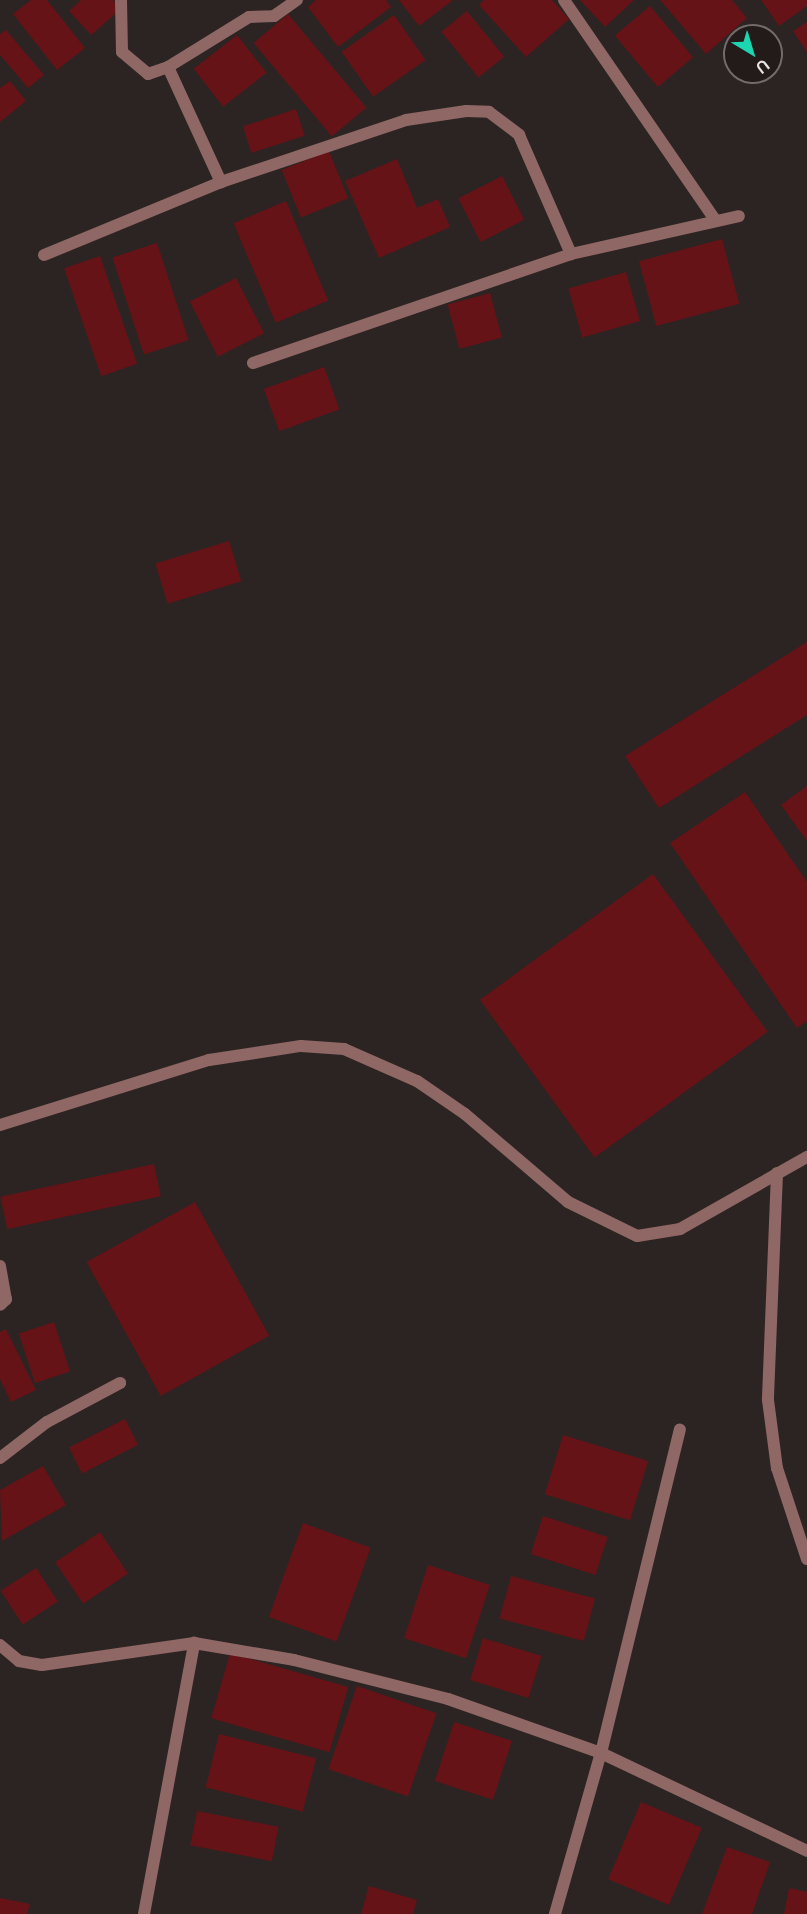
<!DOCTYPE html>
<style>
body{margin:0}
#map{position:relative;width:807px;height:1914px;overflow:hidden;background:#2c2423;font-family:Lato,sans-serif}
div>[style]{position:absolute}
.building>*{inset:0;background:#651316;transform-origin:0 0}
.service>*{height:12px;margin:-6px;padding:0 6px;transform-origin:6px;border-radius:6px;background:#8f6764}
.minor>*{height:12px;margin:-6px;padding:0 6px;transform-origin:6px;border-radius:6px;background:#8f6764}
span{translate:-50% -50%;white-space:nowrap;text-align:center;line-height:1.15;-webkit-text-stroke:4.5px #221b1a;paint-order:stroke}
.north{position:absolute;left:723px;top:24px;width:60px;height:60px;box-sizing:border-box;background:#221b1a;border:2px solid #726b6a;border-radius:50%;rotate:142deg;font-size:16px;font-weight:700;line-height:24px;text-align:center;color:#e9e4e3}
.north::after{content:'';display:block;margin:auto;width:21px;height:27px;background:#1cd5b1;clip-path:polygon(50% 0,100% 100%,50% 72%,0 100%)}
</style>
<div id="map">
<div class="building">
<i style="clip-path:polygon(31px 0,47px 0,85px 48px,57px 70px,13px 14px)"></i>
<i style="clip-path:polygon(81px 0,113px 0,121px 9px,91px 35px,69px 11px)"></i>
<i style="clip-path:polygon(316px 0,386px 0,391px 7px,338px 47px,308px 7px)"></i>
<i style="clip-path:polygon(399px 0,453px 0,419px 26px)"></i>
<i style="clip-path:polygon(484px 0,552px 0,569px 19px,526px 57px,479px 5px)"></i>
<i style="clip-path:polygon(580px 0,634px 0,605px 27px)"></i>
<i style="clip-path:polygon(660px 0,732px 0,747px 18px,706px 54px)"></i>
<i style="clip-path:polygon(761px 0,807px 0,807px 6px,779px 26px)"></i>
<i style="left:650px;top:6px;width:67px;height:46px;rotate:50deg"></i>
<i style="left:467px;top:11px;width:59px;height:33px;rotate:51deg"></i>
<i style="left:288px;top:14px;width:122px;height:45px;rotate:50deg"></i>
<i style="left:394px;top:15px;width:55px;height:64px;rotate:55deg"></i>
<i style="clip-path:polygon(807px 22px,807px 52px,793px 31px)"></i>
<i style="clip-path:polygon(6px 30px,44px 75px,28px 88px,0 55px,0 34px)"></i>
<i style="left:237px;top:35px;width:48px;height:55px;rotate:52deg"></i>
<i style="clip-path:polygon(10px 81px,26px 101px,0 122px,0 88px)"></i>
<i style="left:296px;top:109px;width:28px;height:56px;rotate:72deg"></i>
<i style="left:329px;top:151px;width:51px;height:51px;rotate:68deg"></i>
<i style="clip-path:polygon(397px 159px,417px 208px,438px 199px,450px 227px,379px 258px,345px 181px)"></i>
<i style="left:502px;top:176px;width:49px;height:49px;rotate:63deg"></i>
<i style="left:286px;top:201px;width:108px;height:57px;rotate:67deg"></i>
<i style="left:722px;top:239px;width:67px;height:86px;rotate:75deg"></i>
<i style="left:157px;top:243px;width:102px;height:47px;rotate:72deg"></i>
<i style="left:100px;top:256px;width:114px;height:38px;rotate:71deg"></i>
<i style="left:626px;top:272px;width:51px;height:60px;rotate:74deg"></i>
<i style="left:236px;top:278px;width:62px;height:52px;rotate:63deg"></i>
<i style="left:490px;top:293px;width:46px;height:44px;rotate:75deg"></i>
<i style="left:324px;top:367px;width:45px;height:64px;rotate:70deg"></i>
<i style="left:229px;top:541px;width:42px;height:77px;rotate:73deg"></i>
<i style="clip-path:polygon(807px 642px,807px 715px,659px 808px,625px 756px)"></i>
<i style="clip-path:polygon(807px 786px,807px 841px,781px 805px)"></i>
<i style="clip-path:polygon(745px 792px,807px 882px,807px 1021px,797px 1028px,670px 843px)"></i>
<i style="left:653px;top:874px;width:195px;height:214px;rotate:54deg"></i>
<i style="left:154px;top:1164px;width:33px;height:157px;rotate:78deg"></i>
<i style="left:195px;top:1202px;width:153px;height:124px;rotate:61deg"></i>
<i style="left:54px;top:1322px;width:52px;height:37px;rotate:72deg"></i>
<i style="clip-path:polygon(6px 1329px,36px 1390px,11px 1402px,0 1379px,0 1332px)"></i>
<i style="left:125px;top:1419px;width:29px;height:63px;rotate:63deg"></i>
<i style="left:563px;top:1435px;width:89px;height:62px;rotate:17deg"></i>
<i style="clip-path:polygon(43px 1466px,66px 1505px,2px 1541px,0 1490px)"></i>
<i style="left:543px;top:1516px;width:68px;height:40px;rotate:18deg"></i>
<i style="left:303px;top:1523px;width:72px;height:100px;rotate:20deg"></i>
<i style="left:100px;top:1532px;width:50px;height:54px;rotate:56deg"></i>
<i style="left:428px;top:1565px;width:65px;height:77px;rotate:18deg"></i>
<i style="left:36px;top:1568px;width:40px;height:42px;rotate:57deg"></i>
<i style="left:511px;top:1576px;width:87px;height:44px;rotate:15deg"></i>
<i style="left:483px;top:1638px;width:61px;height:44px;rotate:17deg"></i>
<i style="left:230px;top:1653px;width:123px;height:68px;rotate:16deg"></i>
<i style="left:357px;top:1686px;width:84px;height:88px;rotate:19deg"></i>
<i style="left:454px;top:1722px;width:61px;height:62px;rotate:18deg"></i>
<i style="left:219px;top:1734px;width:100px;height:55px;rotate:14deg"></i>
<i style="left:641px;top:1802px;width:66px;height:84px;rotate:23deg"></i>
<i style="left:197px;top:1811px;width:83px;height:35px;rotate:11deg"></i>
<i style="clip-path:polygon(727px 1847px,770px 1862px,752px 1914px,702px 1914px)"></i>
<i style="clip-path:polygon(369px 1886px,417px 1900px,413px 1914px,361px 1914px)"></i>
<i style="clip-path:polygon(789px 1888px,807px 1892px,807px 1914px,784px 1914px)"></i>
<i style="clip-path:polygon(0 1898px,30px 1904px,27px 1914px,0 1914px)"></i>
</div>
<div class="service">
<i style="left:0;top:1266px;width:34px;rotate:80deg"></i>
<i style="left:6px;top:1299px;width:8px;rotate:135deg"></i>
</div>
<div class="minor">
<i style="left:121px;top:0;width:52px;rotate:88.9deg"></i>
<i style="left:122px;top:52px;width:34px;rotate:40deg"></i>
<i style="left:148px;top:74px;width:21px;rotate:-19deg"></i>
<i style="left:168px;top:67px;width:95px;rotate:-31.7deg"></i>
<i style="left:249px;top:17px;width:25px;rotate:-2deg"></i>
<i style="left:274px;top:16px;width:28px;rotate:-35deg"></i>
<i style="left:564px;top:0;width:268px;rotate:55.5deg"></i>
<i style="left:168px;top:67px;width:127px;rotate:65.3deg"></i>
<i style="left:44px;top:255px;width:191px;rotate:-22.4deg"></i>
<i style="left:221px;top:182px;width:195px;rotate:-18.5deg"></i>
<i style="left:406px;top:120px;width:61px;rotate:-8.5deg"></i>
<i style="left:466px;top:111px;width:23px;rotate:2deg"></i>
<i style="left:489px;top:112px;width:38px;rotate:37deg"></i>
<i style="left:519px;top:135px;width:130px;rotate:66.4deg"></i>
<i style="left:253px;top:363px;width:336px;rotate:-18.9deg"></i>
<i style="left:571px;top:254px;width:172px;rotate:-12.7deg"></i>
<i style="left:0;top:1125px;width:219px;rotate:-17.3deg"></i>
<i style="left:209px;top:1060px;width:93px;rotate:-8.7deg"></i>
<i style="left:301px;top:1046px;width:43px;rotate:4deg"></i>
<i style="left:344px;top:1049px;width:80px;rotate:23.7deg"></i>
<i style="left:417px;top:1081px;width:58px;rotate:34.5deg"></i>
<i style="left:465px;top:1114px;width:135px;rotate:40.5deg"></i>
<i style="left:568px;top:1202px;width:77px;rotate:26.2deg"></i>
<i style="left:637px;top:1236px;width:44px;rotate:-9.2deg"></i>
<i style="left:680px;top:1229px;width:146px;rotate:-29.6deg"></i>
<i style="left:777px;top:1173px;width:227px;rotate:92.3deg"></i>
<i style="left:768px;top:1400px;width:69px;rotate:82.5deg"></i>
<i style="left:777px;top:1468px;width:96px;rotate:71.8deg"></i>
<i style="left:0;top:1458px;width:59px;rotate:-37.5deg"></i>
<i style="left:47px;top:1422px;width:83px;rotate:-28.1deg"></i>
<i style="left:0;top:1645px;width:25px;rotate:40deg"></i>
<i style="left:19px;top:1661px;width:23px;rotate:10deg"></i>
<i style="left:42px;top:1665px;width:154px;rotate:-8.2deg"></i>
<i style="left:144px;top:1914px;width:276px;rotate:-79.5deg"></i>
<i style="left:194px;top:1643px;width:101px;rotate:9.6deg"></i>
<i style="left:294px;top:1660px;width:159px;rotate:14.2deg"></i>
<i style="left:448px;top:1699px;width:162px;rotate:19.4deg"></i>
<i style="left:601px;top:1753px;width:333px;rotate:-76.3deg"></i>
<i style="left:555px;top:1914px;width:167px;rotate:-74.1deg"></i>
<i style="left:601px;top:1753px;width:228px;rotate:25.4deg"></i>
</div>
<div class="north">U</div>
</div>
